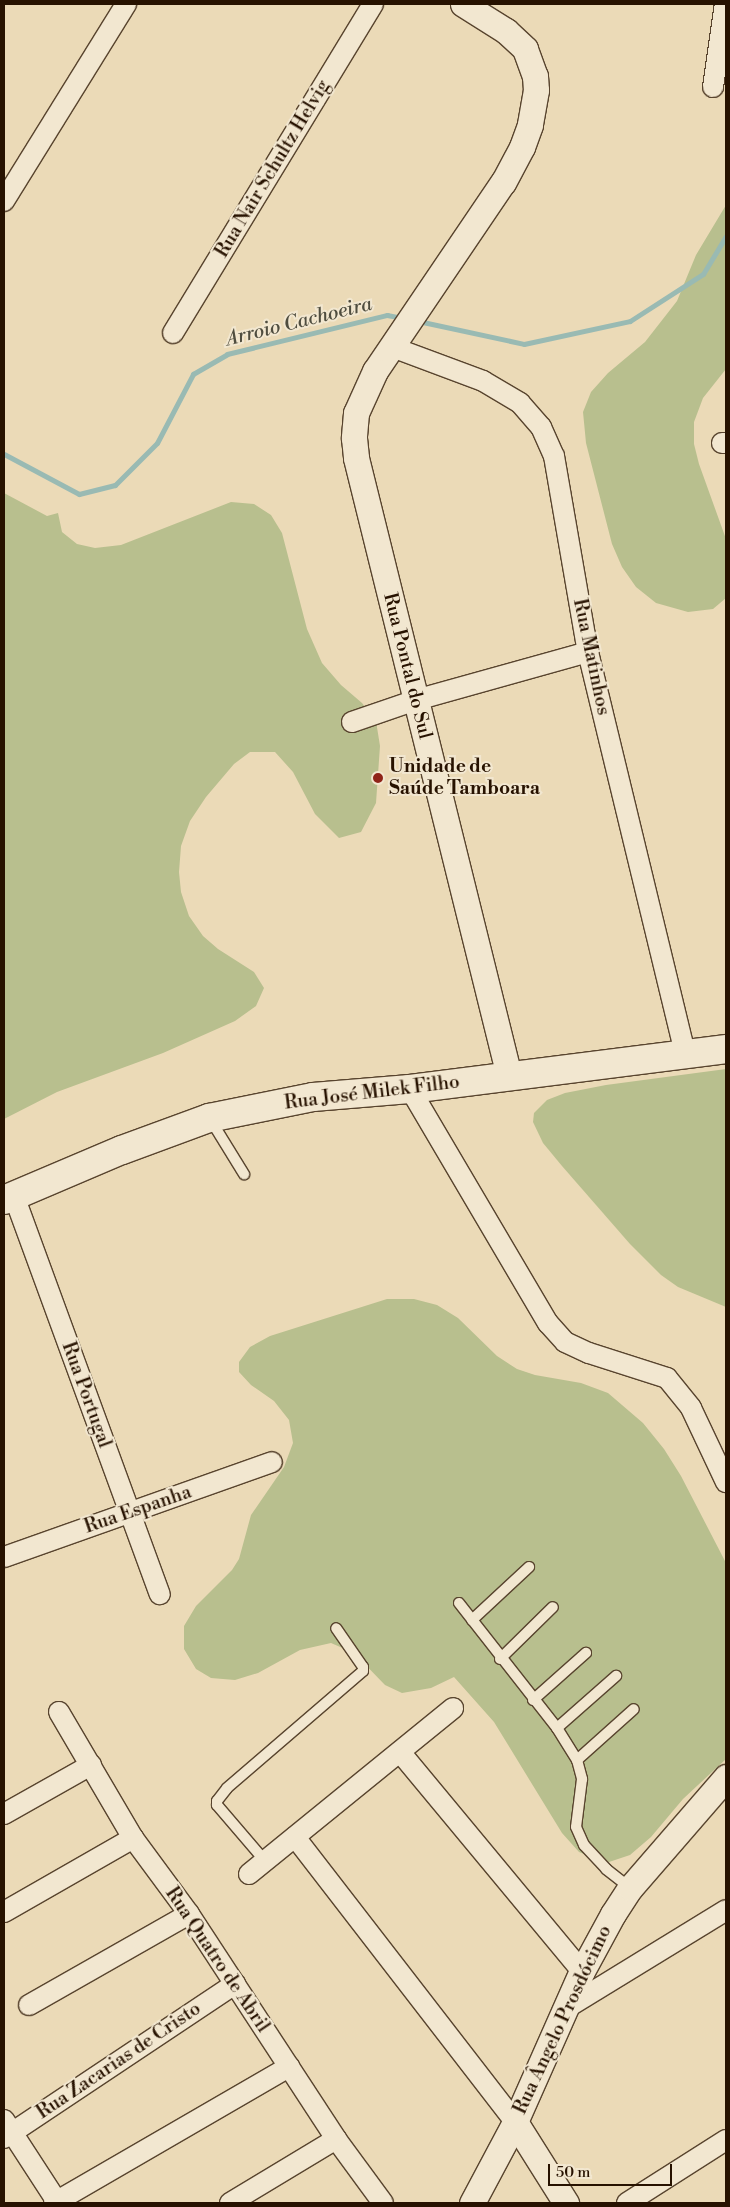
<!DOCTYPE html>
<meta charset="utf-8">
<style>
body{margin:0}
#map{position:relative;width:730px;height:2207px;overflow:hidden;background:#ebdab7;font-family:"Libre Bodoni",serif}
div>[style]{position:absolute}
.green>*{inset:0;background:#b8bf8e}
.stream>*{height:5px;margin:-2.5px;padding:0 2.5px;transform-origin:2.5px;border-radius:2.5px;background:#99bab3}
.roads{filter:drop-shadow(1px 0 #58442e) drop-shadow(-1px 0 #58442e) drop-shadow(0 1px #58442e) drop-shadow(0 -1px #58442e)}
.service>*{height:10px;margin:-5px;padding:0 5px;transform-origin:5px;border-radius:5px;background:#f2e7d0}
.minor>*{height:20px;margin:-10px;padding:0 10px;transform-origin:10px;border-radius:10px;background:#f2e7d0}
.tertiary>*{height:25px;margin:-12.5px;padding:0 12.5px;transform-origin:12.5px;border-radius:12.5px;background:#f2e7d0}
.secondary>*{height:28px;margin:-14px;padding:0 14px;transform-origin:14px;border-radius:14px;background:#f2e7d0}
.dots>*{width:14px;height:14px;translate:-50% -50%;box-sizing:border-box;border:2px solid #f2e7d0;border-radius:50%}
span{translate:-50% -50%;white-space:nowrap;text-align:center;line-height:1.15;-webkit-text-stroke:4px #f2e7d0;paint-order:stroke}
.street-label{font-size:19px;color:#271200}
.poi-label{font-size:19px;color:#271200;font-weight:700}
.left{translate:0 -50%;text-align:left}
.water-label{font-size:20px;color:#4f4d3f;font-style:italic}
.frame{position:absolute;inset:0;border:5px solid #271200;pointer-events:none}
.scale{position:absolute;left:548px;top:2164px;width:124px;height:22px;box-sizing:border-box;border:2px solid #271200;border-top:0;padding-left:6px;font-size:15px;line-height:18px;white-space:nowrap;color:#271200;-webkit-text-stroke:4px #f2e7d0;paint-order:stroke}
</style>
<div id="map">
<div class="green">
<i style="clip-path:polygon(726px 205px,726px 369px,703px 398px,694px 422px,694px 444px,699px 464px,726px 539px,726px 598px,713px 609px,688px 612px,656px 603px,636px 587px,622px 567px,612px 544px,586px 443px,583px 412px,591px 392px,608px 373px,645px 342px,677px 301px,696px 255px)"></i>
<i style="clip-path:polygon(4px 493px,47px 516px,58px 513px,62px 532px,77px 544px,95px 548px,121px 545px,231px 502px,254px 504px,271px 515px,282px 533px,307px 629px,322px 663px,341px 685px,362px 703px,376px 721px,380px 746px,376px 803px,361px 832px,339px 838px,315px 814px,293px 772px,275px 752px,250px 752px,234px 764px,206px 797px,190px 821px,181px 846px,179px 872px,181px 892px,189px 916px,203px 936px,218px 949px,254px 972px,264px 988px,256px 1006px,235px 1021px,163px 1053px,57px 1092px,4px 1119px)"></i>
<i style="clip-path:polygon(726px 1069px,726px 1307px,678px 1287px,661px 1275px,630px 1244px,562px 1166px,543px 1143px,533px 1122px,534px 1113px,547px 1100px,565px 1093px,606px 1085px)"></i>
<i style="clip-path:polygon(387px 1299px,414px 1299px,437px 1305px,458px 1318px,497px 1356px,517px 1369px,535px 1375px,581px 1383px,608px 1393px,643px 1423px,664px 1449px,681px 1476px,726px 1563px,726px 1759px,683px 1799px,651px 1837px,630px 1855px,606px 1863px,579px 1852px,562px 1833px,494px 1722px,454px 1677px,431px 1688px,402px 1693px,385px 1685px,354px 1653px,331px 1643px,300px 1650px,258px 1673px,235px 1680px,211px 1678px,196px 1669px,184px 1649px,184px 1626px,196px 1606px,232px 1570px,239px 1559px,251px 1515px,284px 1467px,293px 1443px,289px 1420px,274px 1401px,251px 1385px,239px 1372px,239px 1362px,250px 1347px,270px 1336px)"></i>
</div>
<div class="stream">
<i style="left:418px;top:321px;width:108px;rotate:12.2deg"></i>
<i style="left:524px;top:344px;width:108px;rotate:-12.2deg"></i>
<i style="left:630px;top:321px;width:87px;rotate:-32.8deg"></i>
<i style="left:703px;top:274px;width:44px;rotate:-58.8deg"></i>
<i style="left:4px;top:454px;width:85px;rotate:28.1deg"></i>
<i style="left:79px;top:494px;width:37px;rotate:-14deg"></i>
<i style="left:115px;top:485px;width:59px;rotate:-45deg"></i>
<i style="left:157px;top:443px;width:78px;rotate:-62.4deg"></i>
<i style="left:193px;top:374px;width:39px;rotate:-30deg"></i>
<i style="left:227px;top:354px;width:165px;rotate:-13.7deg"></i>
<i style="left:387px;top:315px;width:15px;rotate:11deg"></i>
</div>
<div class="roads">
<div class="service">
<i style="left:210px;top:1119px;width:65px;rotate:58.3deg"></i>
<i style="left:459px;top:1603px;width:159px;rotate:51.9deg"></i>
<i style="left:557px;top:1728px;width:38px;rotate:58deg"></i>
<i style="left:577px;top:1760px;width:20px;rotate:75deg"></i>
<i style="left:582px;top:1779px;width:48px;rotate:97.1deg"></i>
<i style="left:576px;top:1827px;width:20px;rotate:66deg"></i>
<i style="left:584px;top:1845px;width:33px;rotate:47deg"></i>
<i style="left:606px;top:1869px;width:31px;rotate:38deg"></i>
<i style="left:472px;top:1620px;width:78px;rotate:-42.9deg"></i>
<i style="left:500px;top:1659px;width:74px;rotate:-44.5deg"></i>
<i style="left:533px;top:1700px;width:71px;rotate:-41.6deg"></i>
<i style="left:557px;top:1728px;width:79px;rotate:-41.4deg"></i>
<i style="left:577px;top:1760px;width:76px;rotate:-41.8deg"></i>
<i style="left:265px;top:1861px;width:74px;rotate:-130.6deg"></i>
<i style="left:217px;top:1805px;width:4px;rotate:-90deg"></i>
<i style="left:217px;top:1801px;width:16px;rotate:-52deg"></i>
<i style="left:227px;top:1788px;width:179px;rotate:-40.7deg"></i>
<i style="left:363px;top:1671px;width:4px;rotate:-90deg"></i>
<i style="left:363px;top:1667px;width:47px;rotate:-124.7deg"></i>
</div>
<div class="minor">
<i style="left:713px;top:87px;width:84px;rotate:-81.8deg"></i>
<i style="left:4px;top:201px;width:232px;rotate:-58.2deg"></i>
<i style="left:173px;top:333px;width:385px;rotate:-58.7deg"></i>
<i style="left:392px;top:347px;width:97px;rotate:20.5deg"></i>
<i style="left:483px;top:381px;width:43px;rotate:30.7deg"></i>
<i style="left:520px;top:403px;width:32px;rotate:49deg"></i>
<i style="left:541px;top:427px;width:32px;rotate:66deg"></i>
<i style="left:554px;top:456px;width:199px;rotate:80.2deg"></i>
<i style="left:588px;top:652px;width:414px;rotate:76.4deg"></i>
<i style="left:722px;top:443px;width:4px"></i>
<i style="left:352px;top:722px;width:68px;rotate:-19deg"></i>
<i style="left:416px;top:700px;width:179px;rotate:-15.6deg"></i>
<i style="left:410px;top:1089px;width:272px;rotate:59.5deg"></i>
<i style="left:548px;top:1323px;width:25px;rotate:48deg"></i>
<i style="left:565px;top:1342px;width:26px;rotate:25deg"></i>
<i style="left:589px;top:1353px;width:82px;rotate:17.8deg"></i>
<i style="left:667px;top:1378px;width:38px;rotate:51deg"></i>
<i style="left:691px;top:1408px;width:82px;rotate:64.7deg"></i>
<i style="left:14px;top:1196px;width:424px;rotate:69.9deg"></i>
<i style="left:4px;top:1557px;width:284px;rotate:-19.5deg"></i>
<i style="left:59px;top:1712px;width:146px;rotate:59.6deg"></i>
<i style="left:133px;top:1838px;width:94px;rotate:53.6deg"></i>
<i style="left:189px;top:1914px;width:269px;rotate:56.8deg"></i>
<i style="left:336px;top:2139px;width:79px;rotate:53.7deg"></i>
<i style="left:400px;top:1752px;width:285px;rotate:50.3deg"></i>
<i style="left:4px;top:1814px;width:100px;rotate:-29.4deg"></i>
<i style="left:295px;top:1837px;width:360px;rotate:52.3deg"></i>
<i style="left:249px;top:1874px;width:263px;rotate:-39.1deg"></i>
<i style="left:4px;top:1912px;width:149px;rotate:-29.8deg"></i>
<i style="left:29px;top:2005px;width:184px;rotate:-29.6deg"></i>
<i style="left:568px;top:2007px;width:185px;rotate:-31.5deg"></i>
<i style="left:4px;top:2120px;width:99px;rotate:57deg"></i>
<i style="left:4px;top:2138px;width:278px;rotate:-33.7deg"></i>
<i style="left:54px;top:2203px;width:272px;rotate:-30.1deg"></i>
<i style="left:230px;top:2203px;width:124px;rotate:-31.1deg"></i>
<i style="left:627px;top:2203px;width:117px;rotate:-32.5deg"></i>
</div>
<div class="tertiary">
<i style="left:463px;top:4px;width:51px;rotate:32.1deg"></i>
<i style="left:506px;top:31px;width:26px;rotate:43deg"></i>
<i style="left:525px;top:49px;width:29px;rotate:70deg"></i>
<i style="left:535px;top:76px;width:14px;rotate:86deg"></i>
<i style="left:536px;top:90px;width:36px;rotate:100deg"></i>
<i style="left:530px;top:125px;width:23px;rotate:110deg"></i>
<i style="left:522px;top:147px;width:40px;rotate:118deg"></i>
<i style="left:503px;top:182px;width:228px;rotate:124.1deg"></i>
<i style="left:375px;top:371px;width:46px;rotate:114.3deg"></i>
<i style="left:356px;top:413px;width:25px;rotate:95deg"></i>
<i style="left:354px;top:438px;width:20px;rotate:84deg"></i>
<i style="left:356px;top:458px;width:637px;rotate:76.09deg"></i>
<i style="left:515px;top:2122px;width:96px;rotate:57.8deg"></i>
<i style="left:472px;top:2203px;width:92px;rotate:-62deg"></i>
<i style="left:515px;top:2122px;width:165px;rotate:-66.1deg"></i>
<i style="left:582px;top:1971px;width:65px;rotate:-61.5deg"></i>
<i style="left:613px;top:1914px;width:31px;rotate:-57deg"></i>
<i style="left:630px;top:1888px;width:147px;rotate:-49.1deg"></i>
</div>
<div class="secondary">
<i style="left:4px;top:1200px;width:128px;rotate:-23deg"></i>
<i style="left:122px;top:1150px;width:93px;rotate:-20.2deg"></i>
<i style="left:209px;top:1118px;width:106px;rotate:-11.4deg"></i>
<i style="left:313px;top:1097px;width:97px;rotate:-4.7deg"></i>
<i style="left:410px;top:1089px;width:319px;rotate:-7.2deg"></i>
</div>
</div>
<div class="dots">
<i style="left:378px;top:778px;background:#8f2418"></i>
</div>
<div class="street-label">
<span style="left:273px;top:169px;rotate:-59deg">Rua Nair Schultz Helvig</span>
<span style="left:591px;top:657px;rotate:78deg">Rua Matinhos</span>
<span style="left:407px;top:666px;rotate:76deg">Rua Pontal do Sul</span>
<span style="left:372px;top:1093px;rotate:-7deg">Rua José Milek Filho</span>
<span style="left:86px;top:1395px;rotate:70deg">Rua Portugal</span>
<span style="left:138px;top:1510px;rotate:-19deg">Rua Espanha</span>
<span style="left:217px;top:1960px;rotate:56deg">Rua Quatro de Abril</span>
<span style="left:563px;top:2020px;rotate:-65deg">Rua Ângelo Prosdócimo</span>
<span style="left:119px;top:2061px;rotate:-34deg">Rua Zacarias de Cristo</span>
</div>
<div class="poi-label">
<span class="left" style="left:389px;top:778px">Unidade de<br>Saúde Tamboara</span>
</div>
<div class="water-label">
<span style="left:299px;top:322px;rotate:-14deg">Arroio Cachoeira</span>
</div>
<div class="frame"></div>
<div class="scale">50 m</div>
</div>
